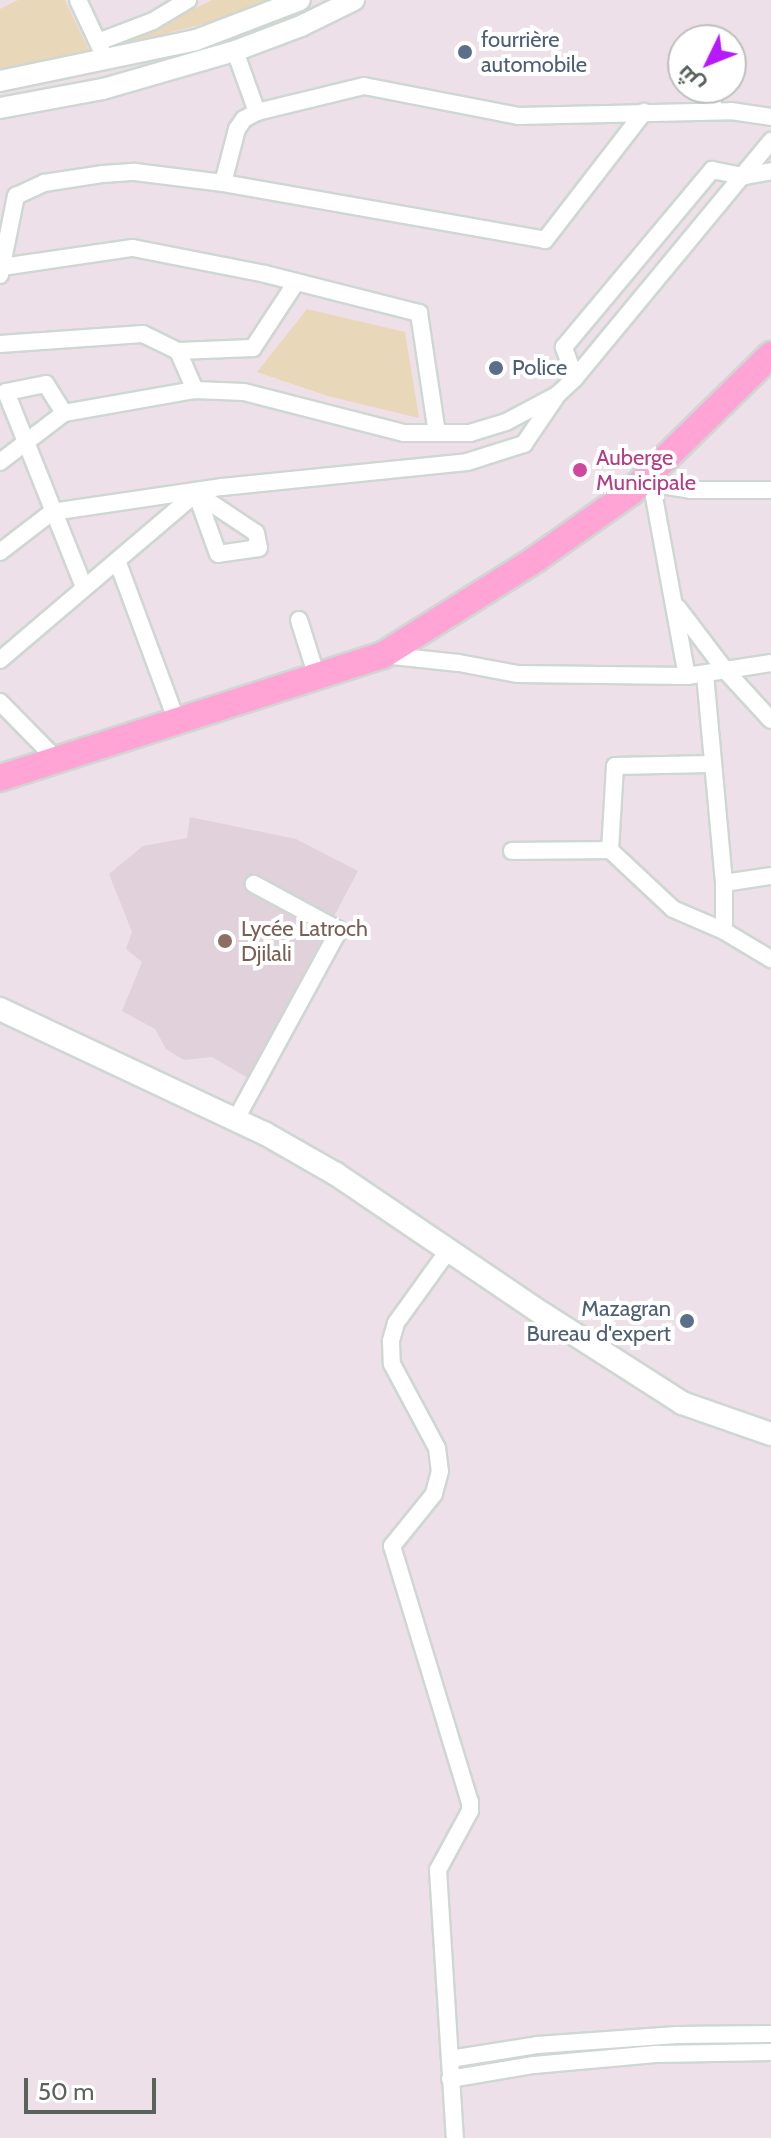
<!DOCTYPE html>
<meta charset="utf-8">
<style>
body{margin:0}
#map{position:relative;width:771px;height:2138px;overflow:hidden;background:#eee0e8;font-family:Cabin,Cairo,sans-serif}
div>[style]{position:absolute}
.education>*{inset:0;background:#e0d1db}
.green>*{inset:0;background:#e9d7b9}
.roads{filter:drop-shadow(2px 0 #ced7d1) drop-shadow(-2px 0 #ced7d1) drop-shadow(0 2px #ced7d1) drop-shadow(0 -2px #ced7d1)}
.minor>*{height:16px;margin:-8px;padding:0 8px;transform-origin:8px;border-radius:8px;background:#fff}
.tertiary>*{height:20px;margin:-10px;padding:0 10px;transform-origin:10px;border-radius:10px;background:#fff}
.secondary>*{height:22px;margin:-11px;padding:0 11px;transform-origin:11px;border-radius:11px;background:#fff}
.primary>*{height:26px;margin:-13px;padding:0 13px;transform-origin:13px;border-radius:13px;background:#ffa4d5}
.dots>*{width:22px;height:22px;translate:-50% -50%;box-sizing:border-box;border:4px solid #fff;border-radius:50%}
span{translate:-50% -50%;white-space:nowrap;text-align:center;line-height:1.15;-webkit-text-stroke:8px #fff;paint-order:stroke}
.service-label{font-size:22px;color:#4e5e75}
.left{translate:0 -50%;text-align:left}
.right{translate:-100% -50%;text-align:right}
.hotel-label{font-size:22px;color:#b23c85}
.education-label{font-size:22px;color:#785e54}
.north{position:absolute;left:667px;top:24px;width:80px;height:80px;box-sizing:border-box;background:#fff;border:2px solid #bdc1bd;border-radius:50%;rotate:227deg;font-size:22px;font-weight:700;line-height:32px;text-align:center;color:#59635b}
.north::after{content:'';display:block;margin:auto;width:28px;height:36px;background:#b818fc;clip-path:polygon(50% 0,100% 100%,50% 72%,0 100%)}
.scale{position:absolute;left:24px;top:2078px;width:132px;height:36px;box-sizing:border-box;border:4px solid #59635b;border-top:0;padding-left:10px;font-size:24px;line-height:28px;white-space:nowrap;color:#59635b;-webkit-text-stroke:6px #fff;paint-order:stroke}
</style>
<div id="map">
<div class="education">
<i style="clip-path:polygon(190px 817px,296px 839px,358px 871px,248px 1078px,212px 1057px,184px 1060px,166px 1049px,155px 1029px,122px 1011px,142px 962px,126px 949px,132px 932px,109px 874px,143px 846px,187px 838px)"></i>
</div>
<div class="green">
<i style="clip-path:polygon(18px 0,65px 0,89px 50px,0 69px,0 9px)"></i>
<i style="clip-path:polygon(212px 0,270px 0,203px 24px,120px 45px)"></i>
<i style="clip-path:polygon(307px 309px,405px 332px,419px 418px,328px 396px,257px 372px)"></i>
</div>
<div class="roads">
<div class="minor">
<i style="left:78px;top:0;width:54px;rotate:64.9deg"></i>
<i style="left:98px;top:42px;width:59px;rotate:-20.9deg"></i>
<i style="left:153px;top:21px;width:41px;rotate:-31deg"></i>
<i style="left:235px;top:51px;width:65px;rotate:70.2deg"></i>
<i style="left:713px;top:88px;width:23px;rotate:90deg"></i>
<i style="left:223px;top:183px;width:56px;rotate:-75.5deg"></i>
<i style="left:237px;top:129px;width:12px;rotate:-55deg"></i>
<i style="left:244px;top:119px;width:15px;rotate:-28deg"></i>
<i style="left:257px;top:112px;width:110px;rotate:-13.7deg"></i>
<i style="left:364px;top:86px;width:157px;rotate:11deg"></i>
<i style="left:518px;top:116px;width:213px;rotate:-1.3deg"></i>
<i style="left:731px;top:111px;width:40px;rotate:8.5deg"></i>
<i style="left:2px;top:267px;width:132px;rotate:-8.3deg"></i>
<i style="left:133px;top:248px;width:135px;rotate:11.1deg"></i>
<i style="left:265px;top:274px;width:159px;rotate:14.2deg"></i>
<i style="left:419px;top:313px;width:121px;rotate:81.5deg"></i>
<i style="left:0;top:275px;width:81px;rotate:-78.6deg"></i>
<i style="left:16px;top:196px;width:31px;rotate:-25deg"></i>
<i style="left:44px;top:183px;width:60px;rotate:-8.7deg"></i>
<i style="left:103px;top:174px;width:32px;rotate:-4deg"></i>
<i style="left:135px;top:172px;width:89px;rotate:7.1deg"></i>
<i style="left:223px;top:183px;width:327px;rotate:10deg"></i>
<i style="left:545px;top:240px;width:162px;rotate:-52.3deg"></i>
<i style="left:0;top:344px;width:143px;rotate:-4deg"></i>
<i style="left:143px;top:334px;width:39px;rotate:26deg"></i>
<i style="left:178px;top:351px;width:43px;rotate:66.4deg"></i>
<i style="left:178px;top:351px;width:75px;rotate:-2.3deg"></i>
<i style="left:253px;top:348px;width:77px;rotate:-56.7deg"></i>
<i style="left:575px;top:378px;width:33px;rotate:-110deg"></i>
<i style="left:564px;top:347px;width:231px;rotate:-50.1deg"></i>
<i style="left:712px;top:170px;width:33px;rotate:11deg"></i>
<i style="left:744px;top:176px;width:27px;rotate:-10deg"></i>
<i style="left:64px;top:413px;width:34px;rotate:-122deg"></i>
<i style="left:46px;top:384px;width:41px;rotate:168.7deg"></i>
<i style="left:6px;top:392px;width:210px;rotate:68.2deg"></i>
<i style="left:0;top:462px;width:81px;rotate:-37.4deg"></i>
<i style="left:64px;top:413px;width:133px;rotate:-10deg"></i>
<i style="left:195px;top:390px;width:49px;rotate:2.3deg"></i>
<i style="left:244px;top:392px;width:165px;rotate:14.4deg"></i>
<i style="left:404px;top:433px;width:66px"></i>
<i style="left:470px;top:433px;width:38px;rotate:-17deg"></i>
<i style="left:506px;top:422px;width:58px;rotate:-27.9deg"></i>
<i style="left:557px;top:395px;width:25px;rotate:-43deg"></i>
<i style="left:575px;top:378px;width:308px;rotate:-50.4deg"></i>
<i style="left:650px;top:475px;width:204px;rotate:79.6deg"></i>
<i style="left:687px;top:676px;width:85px;rotate:-8.8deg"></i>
<i style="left:650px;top:475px;width:20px;rotate:33deg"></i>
<i style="left:667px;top:486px;width:24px;rotate:9deg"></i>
<i style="left:691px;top:490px;width:80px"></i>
<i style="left:196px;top:493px;width:72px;rotate:33.7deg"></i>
<i style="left:256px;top:533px;width:15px;rotate:79deg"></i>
<i style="left:259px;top:548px;width:41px;rotate:171.7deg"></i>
<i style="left:218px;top:554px;width:65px;rotate:-109.8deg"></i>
<i style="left:0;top:552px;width:66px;rotate:-37.6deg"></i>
<i style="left:52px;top:512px;width:172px;rotate:-8.4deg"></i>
<i style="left:222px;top:487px;width:246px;rotate:-5.8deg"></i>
<i style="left:467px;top:462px;width:60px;rotate:-17.5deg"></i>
<i style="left:524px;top:444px;width:57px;rotate:-55.8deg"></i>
<i style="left:118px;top:563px;width:166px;rotate:69.6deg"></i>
<i style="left:678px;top:608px;width:78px;rotate:52.8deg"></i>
<i style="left:725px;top:670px;width:68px;rotate:47.4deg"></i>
<i style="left:299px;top:620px;width:57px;rotate:72.5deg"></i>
<i style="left:383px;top:655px;width:76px;rotate:6deg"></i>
<i style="left:459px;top:663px;width:60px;rotate:10.6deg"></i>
<i style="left:518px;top:674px;width:169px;rotate:0.7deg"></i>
<i style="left:0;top:660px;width:256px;rotate:-40.4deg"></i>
<i style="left:705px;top:674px;width:210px;rotate:84.8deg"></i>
<i style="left:724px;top:883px;width:48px;rotate:90deg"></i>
<i style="left:724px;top:931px;width:55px;rotate:30.8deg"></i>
<i style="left:0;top:702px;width:78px;rotate:45.5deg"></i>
<i style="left:710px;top:764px;width:95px;rotate:178.8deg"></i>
<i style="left:615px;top:766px;width:84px;rotate:93.4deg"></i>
<i style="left:610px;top:850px;width:86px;rotate:43.1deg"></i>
<i style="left:673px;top:909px;width:56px;rotate:23.3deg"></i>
<i style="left:512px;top:851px;width:98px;rotate:-0.6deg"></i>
<i style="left:724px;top:883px;width:48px;rotate:-8.5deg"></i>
<i style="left:236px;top:1119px;width:215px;rotate:-61.4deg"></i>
<i style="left:339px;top:930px;width:97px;rotate:-151.6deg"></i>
<i style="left:450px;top:1248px;width:92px;rotate:125.8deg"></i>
<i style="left:396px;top:1323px;width:19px;rotate:106deg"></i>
<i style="left:391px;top:1341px;width:23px;rotate:88deg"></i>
<i style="left:392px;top:1364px;width:95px;rotate:61.8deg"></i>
<i style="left:437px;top:1448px;width:23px;rotate:83deg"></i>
<i style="left:440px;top:1471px;width:24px;rotate:105deg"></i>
<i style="left:434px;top:1494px;width:67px;rotate:128.9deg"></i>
<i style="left:392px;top:1546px;width:268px;rotate:73.1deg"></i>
<i style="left:470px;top:1802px;width:9px;rotate:90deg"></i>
<i style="left:470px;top:1811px;width:67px;rotate:118.5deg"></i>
<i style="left:438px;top:1870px;width:269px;rotate:86.4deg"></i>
<i style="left:450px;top:2059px;width:88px;rotate:-9.1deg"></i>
<i style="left:537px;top:2045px;width:140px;rotate:-4.1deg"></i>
<i style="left:677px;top:2035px;width:94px;rotate:-0.6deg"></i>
<i style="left:450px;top:2079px;width:85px;rotate:-9.5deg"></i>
<i style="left:534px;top:2065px;width:122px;rotate:-5.2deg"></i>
<i style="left:656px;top:2054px;width:115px;rotate:-1deg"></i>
</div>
<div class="tertiary">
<i style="left:0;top:81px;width:200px;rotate:-11.8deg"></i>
<i style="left:196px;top:40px;width:111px;rotate:-21deg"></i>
<i style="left:0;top:108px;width:105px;rotate:-10.5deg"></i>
<i style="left:103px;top:89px;width:137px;rotate:-16.1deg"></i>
<i style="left:235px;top:51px;width:71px;rotate:-20.7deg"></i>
<i style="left:301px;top:26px;width:59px;rotate:-26.1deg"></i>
</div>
<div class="secondary">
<i style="left:0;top:1009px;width:292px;rotate:25.2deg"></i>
<i style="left:264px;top:1133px;width:83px;rotate:29.7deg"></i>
<i style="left:336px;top:1174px;width:250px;rotate:34.1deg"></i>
<i style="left:543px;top:1314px;width:165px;rotate:32.6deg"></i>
<i style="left:682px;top:1403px;width:94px;rotate:19.2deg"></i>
</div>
<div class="primary">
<i style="left:0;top:778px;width:402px;rotate:-17.8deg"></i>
<i style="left:383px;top:655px;width:181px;rotate:-32.1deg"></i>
<i style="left:536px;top:559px;width:116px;rotate:-35.2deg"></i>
<i style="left:631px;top:492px;width:196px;rotate:-44.4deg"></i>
</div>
</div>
<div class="dots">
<i style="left:465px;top:52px;background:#5c6f8a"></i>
<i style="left:496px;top:368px;background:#5c6f8a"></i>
<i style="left:580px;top:470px;background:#d1479c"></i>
<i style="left:225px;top:941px;background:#8d6e63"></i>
<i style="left:687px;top:1321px;background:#5c6f8a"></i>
</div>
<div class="service-label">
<span class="left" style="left:481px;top:52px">fourrière<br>automobile</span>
<span class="left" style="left:512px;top:368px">Police</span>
<span class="right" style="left:671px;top:1321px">Mazagran<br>Bureau d'expert</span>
</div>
<div class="hotel-label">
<span class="left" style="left:596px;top:470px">Auberge<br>Municipale</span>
</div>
<div class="education-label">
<span class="left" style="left:241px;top:941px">Lycée Latroch<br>Djilali</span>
</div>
<div class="north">ش</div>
<div class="scale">50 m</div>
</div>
